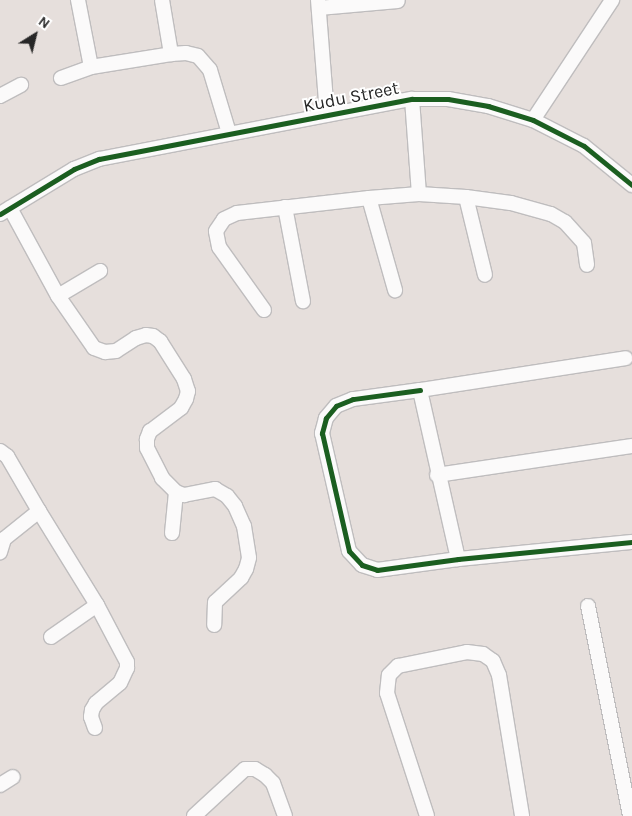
<!DOCTYPE html>
<style>
body{margin:0}
#map{position:relative;width:632px;height:816px;overflow:hidden;background:#e6dfdc;font-family:Karla,sans-serif}
div>[style]{position:absolute}
.roads{filter:drop-shadow(1px 0 #bfbdbe) drop-shadow(-1px 0 #bfbdbe) drop-shadow(0 1px #bfbdbe) drop-shadow(0 -1px #bfbdbe)}
.street>*{height:14px;margin:-7px;padding:0 7px;transform-origin:7px;border-radius:7px;background:#fbfafa}
.cycleway>*{height:5px;margin:-2.5px;padding:0 2.5px;transform-origin:2.5px;border-radius:2.5px;background:#1b5e20}
span{translate:-50% -50%;white-space:nowrap;text-align:center;line-height:1.15;-webkit-text-stroke:4px #fff;paint-order:stroke}
.street-label{font-size:18px;color:#272727}
.north{position:absolute;left:10px;top:10px;width:50px;height:50px;-webkit-text-stroke:4px #fff;paint-order:stroke;rotate:36deg;font-size:14px;font-weight:700;line-height:20px;text-align:center;color:#272727}
.north::after{content:'';display:block;margin:auto;width:18px;height:22px;background:#272727;clip-path:polygon(50% 0,100% 100%,50% 72%,0 100%)}
</style>
<div id="map">
<div class="roads">
<div class="street">
<i style="left:78px;top:0;width:68px;rotate:79deg"></i>
<i style="left:162px;top:0;width:55px;rotate:80.5deg"></i>
<i style="left:318px;top:0;width:115px;rotate:85.5deg"></i>
<i style="left:319px;top:8px;width:79px;rotate:-5.1deg"></i>
<i style="left:61px;top:78px;width:32px;rotate:-20deg"></i>
<i style="left:91px;top:67px;width:81px;rotate:-9.2deg"></i>
<i style="left:171px;top:54px;width:15px;rotate:-4deg"></i>
<i style="left:186px;top:53px;width:12px;rotate:14deg"></i>
<i style="left:198px;top:56px;width:18px;rotate:49deg"></i>
<i style="left:210px;top:70px;width:66px;rotate:73.2deg"></i>
<i style="left:0;top:96px;width:24px;rotate:-28deg"></i>
<i style="left:412px;top:99px;width:95px;rotate:85.8deg"></i>
<i style="left:419px;top:194px;width:47px;rotate:3.7deg"></i>
<i style="left:466px;top:197px;width:45px;rotate:7.6deg"></i>
<i style="left:511px;top:203px;width:41px;rotate:15.4deg"></i>
<i style="left:551px;top:214px;width:16px;rotate:30deg"></i>
<i style="left:565px;top:222px;width:28px;rotate:48deg"></i>
<i style="left:584px;top:243px;width:22px;rotate:82deg"></i>
<i style="left:533px;top:120px;width:144px;rotate:-56.6deg"></i>
<i style="left:466px;top:197px;width:80px;rotate:76.3deg"></i>
<i style="left:369px;top:198px;width:96px;rotate:74.2deg"></i>
<i style="left:285px;top:207px;width:96px;rotate:79.2deg"></i>
<i style="left:10px;top:208px;width:100px;rotate:61.4deg"></i>
<i style="left:58px;top:296px;width:49px;rotate:-30.8deg"></i>
<i style="left:0;top:214px;width:87px;rotate:-31.3deg"></i>
<i style="left:74px;top:169px;width:27px;rotate:-22deg"></i>
<i style="left:99px;top:159px;width:319px;rotate:-10.9deg"></i>
<i style="left:412px;top:99px;width:36px"></i>
<i style="left:448px;top:99px;width:41px;rotate:9.9deg"></i>
<i style="left:488px;top:106px;width:47px;rotate:17.3deg"></i>
<i style="left:533px;top:120px;width:57px;rotate:27deg"></i>
<i style="left:584px;top:146px;width:62px;rotate:39.1deg"></i>
<i style="left:58px;top:296px;width:63px;rotate:55.3deg"></i>
<i style="left:94px;top:348px;width:12px;rotate:20deg"></i>
<i style="left:105px;top:352px;width:11px;rotate:-5deg"></i>
<i style="left:116px;top:351px;width:24px;rotate:-33deg"></i>
<i style="left:136px;top:338px;width:10px;rotate:-17deg"></i>
<i style="left:146px;top:335px;width:7px;rotate:8deg"></i>
<i style="left:153px;top:336px;width:9px;rotate:36deg"></i>
<i style="left:160px;top:341px;width:45px;rotate:57.7deg"></i>
<i style="left:184px;top:379px;width:13px;rotate:72deg"></i>
<i style="left:188px;top:391px;width:8px;rotate:104deg"></i>
<i style="left:186px;top:399px;width:10px;rotate:119deg"></i>
<i style="left:181px;top:408px;width:39px;rotate:143deg"></i>
<i style="left:150px;top:431px;width:9px;rotate:111deg"></i>
<i style="left:147px;top:439px;width:9px;rotate:90deg"></i>
<i style="left:147px;top:448px;width:34px;rotate:63deg"></i>
<i style="left:162px;top:478px;width:20px;rotate:45deg"></i>
<i style="left:176px;top:492px;width:9px;rotate:21deg"></i>
<i style="left:184px;top:495px;width:32px;rotate:-11deg"></i>
<i style="left:215px;top:489px;width:14px;rotate:30deg"></i>
<i style="left:227px;top:496px;width:13px;rotate:51deg"></i>
<i style="left:235px;top:506px;width:22px;rotate:66deg"></i>
<i style="left:244px;top:526px;width:32px;rotate:81deg"></i>
<i style="left:249px;top:558px;width:11px;rotate:105deg"></i>
<i style="left:246px;top:569px;width:10px;rotate:119deg"></i>
<i style="left:241px;top:578px;width:35px;rotate:137deg"></i>
<i style="left:215px;top:602px;width:23px;rotate:92deg"></i>
<i style="left:264px;top:310px;width:77px;rotate:-125.5deg"></i>
<i style="left:219px;top:247px;width:16px;rotate:-101deg"></i>
<i style="left:216px;top:231px;width:14px;rotate:-56deg"></i>
<i style="left:224px;top:219px;width:14px;rotate:-25deg"></i>
<i style="left:237px;top:213px;width:133px;rotate:-6.5deg"></i>
<i style="left:369px;top:198px;width:50px;rotate:-4.6deg"></i>
<i style="left:420px;top:390px;width:68px;rotate:172.3deg"></i>
<i style="left:353px;top:399px;width:18px;rotate:158deg"></i>
<i style="left:336px;top:406px;width:16px;rotate:130deg"></i>
<i style="left:326px;top:418px;width:16px;rotate:105deg"></i>
<i style="left:322px;top:433px;width:121px;rotate:77.1deg"></i>
<i style="left:349px;top:551px;width:19px;rotate:47deg"></i>
<i style="left:362px;top:565px;width:16px;rotate:18deg"></i>
<i style="left:377px;top:570px;width:82px;rotate:-7.7deg"></i>
<i style="left:458px;top:559px;width:175px;rotate:-5.6deg"></i>
<i style="left:0;top:451px;width:9px;rotate:36deg"></i>
<i style="left:7px;top:456px;width:64px;rotate:59.8deg"></i>
<i style="left:39px;top:511px;width:45px;rotate:141.3deg"></i>
<i style="left:4px;top:539px;width:14px;rotate:107deg"></i>
<i style="left:437px;top:475px;width:197px;rotate:-8.5deg"></i>
<i style="left:39px;top:511px;width:110px;rotate:58.3deg"></i>
<i style="left:97px;top:605px;width:56px;rotate:145.2deg"></i>
<i style="left:172px;top:533px;width:41px;rotate:-84.4deg"></i>
<i style="left:458px;top:559px;width:173px;rotate:-102.7deg"></i>
<i style="left:420px;top:390px;width:208px;rotate:-8.8deg"></i>
<i style="left:588px;top:606px;width:214px;rotate:78.7deg"></i>
<i style="left:95px;top:728px;width:12px;rotate:-110deg"></i>
<i style="left:91px;top:717px;width:7px;rotate:-82deg"></i>
<i style="left:92px;top:710px;width:8px;rotate:-60deg"></i>
<i style="left:96px;top:703px;width:31px;rotate:-40deg"></i>
<i style="left:120px;top:683px;width:17px;rotate:-65deg"></i>
<i style="left:127px;top:668px;width:6px;rotate:-90deg"></i>
<i style="left:127px;top:662px;width:64px;rotate:-117.8deg"></i>
<i style="left:0;top:785px;width:15px;rotate:-32deg"></i>
<i style="left:194px;top:816px;width:69px;rotate:-42.7deg"></i>
<i style="left:245px;top:769px;width:10px"></i>
<i style="left:255px;top:769px;width:12px;rotate:31deg"></i>
<i style="left:265px;top:775px;width:11px;rotate:45deg"></i>
<i style="left:273px;top:783px;width:35px;rotate:70deg"></i>
<i style="left:427px;top:816px;width:129px;rotate:-108deg"></i>
<i style="left:387px;top:693px;width:18px;rotate:-84deg"></i>
<i style="left:389px;top:675px;width:13px;rotate:-45deg"></i>
<i style="left:398px;top:666px;width:70px;rotate:-11.5deg"></i>
<i style="left:467px;top:652px;width:16px;rotate:7deg"></i>
<i style="left:483px;top:654px;width:12px;rotate:35deg"></i>
<i style="left:493px;top:661px;width:15px;rotate:67deg"></i>
<i style="left:499px;top:675px;width:143px;rotate:80.7deg"></i>
</div>
</div>
<div class="cycleway">
<i style="left:0;top:214px;width:87px;rotate:-31.3deg"></i>
<i style="left:74px;top:169px;width:27px;rotate:-22deg"></i>
<i style="left:99px;top:159px;width:319px;rotate:-10.9deg"></i>
<i style="left:412px;top:99px;width:36px"></i>
<i style="left:448px;top:99px;width:41px;rotate:9.9deg"></i>
<i style="left:488px;top:106px;width:47px;rotate:17.3deg"></i>
<i style="left:533px;top:120px;width:57px;rotate:27deg"></i>
<i style="left:584px;top:146px;width:62px;rotate:39.1deg"></i>
<i style="left:420px;top:390px;width:68px;rotate:172.3deg"></i>
<i style="left:353px;top:399px;width:18px;rotate:158deg"></i>
<i style="left:336px;top:406px;width:16px;rotate:130deg"></i>
<i style="left:326px;top:418px;width:16px;rotate:105deg"></i>
<i style="left:322px;top:433px;width:121px;rotate:77.1deg"></i>
<i style="left:349px;top:551px;width:19px;rotate:47deg"></i>
<i style="left:362px;top:565px;width:16px;rotate:18deg"></i>
<i style="left:377px;top:570px;width:82px;rotate:-7.7deg"></i>
<i style="left:458px;top:559px;width:175px;rotate:-5.6deg"></i>
</div>
<div class="street-label">
<span style="left:351px;top:97px;rotate:-11deg">Kudu Street</span>
</div>
<div class="north">N</div>
</div>
